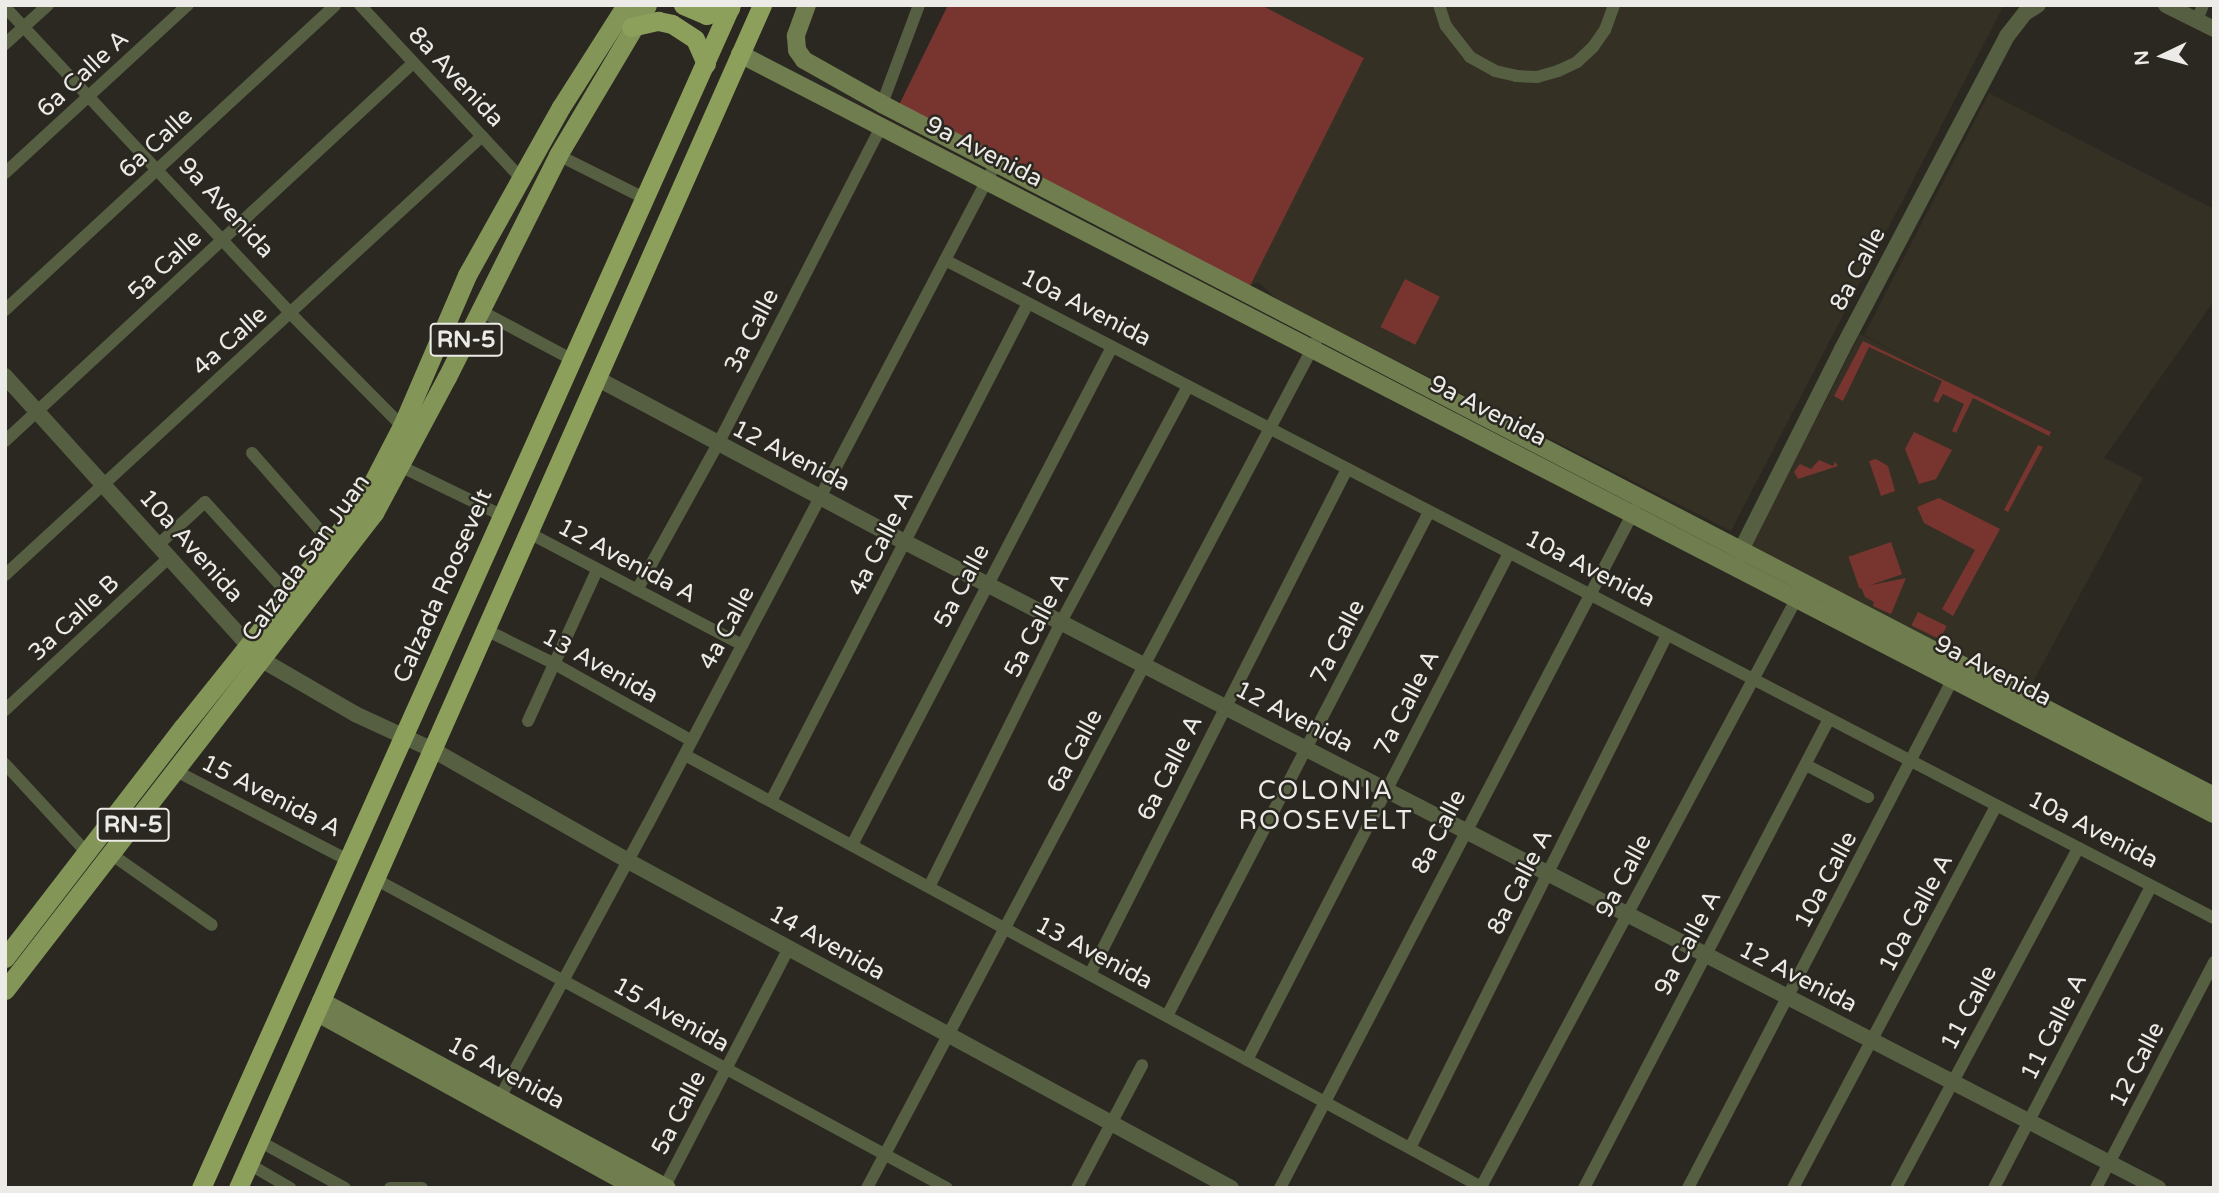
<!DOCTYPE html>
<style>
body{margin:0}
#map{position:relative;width:2219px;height:1193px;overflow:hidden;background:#2a2821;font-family:"Varela Round",sans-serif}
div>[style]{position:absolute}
.built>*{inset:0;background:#353024}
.green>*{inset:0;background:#783530;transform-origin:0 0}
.minor>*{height:12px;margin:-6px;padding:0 6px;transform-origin:6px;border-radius:6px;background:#565f42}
.tertiary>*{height:16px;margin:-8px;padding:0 8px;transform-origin:8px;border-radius:8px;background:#565f42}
.secondary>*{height:18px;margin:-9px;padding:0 9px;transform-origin:9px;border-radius:9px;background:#707e4f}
.primary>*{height:19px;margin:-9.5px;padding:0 9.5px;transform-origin:9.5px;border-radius:9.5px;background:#839658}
.trunk>*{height:19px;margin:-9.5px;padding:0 9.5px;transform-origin:9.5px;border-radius:9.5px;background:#8ca05c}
span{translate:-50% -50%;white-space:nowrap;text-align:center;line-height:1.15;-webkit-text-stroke:5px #2a2821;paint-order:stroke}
.shield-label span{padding:2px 5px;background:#2a2821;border:2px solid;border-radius:5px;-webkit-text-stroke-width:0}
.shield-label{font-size:23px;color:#edebe7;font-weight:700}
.street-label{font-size:24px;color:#edebe7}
.neighbourhood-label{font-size:26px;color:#edebe7;letter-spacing:2px}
.frame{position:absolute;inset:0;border:7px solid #edebe7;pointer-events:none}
.north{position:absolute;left:2128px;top:21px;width:70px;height:70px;-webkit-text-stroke:5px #2a2821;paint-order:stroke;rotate:265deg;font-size:19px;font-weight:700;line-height:28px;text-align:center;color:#edebe7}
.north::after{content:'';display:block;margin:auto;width:24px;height:32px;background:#edebe7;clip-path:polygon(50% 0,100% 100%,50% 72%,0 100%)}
</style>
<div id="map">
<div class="built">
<i style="clip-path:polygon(1261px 5px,2004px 5px,1731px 531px,1278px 300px,1258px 282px,1250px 286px,1364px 58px)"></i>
<i style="clip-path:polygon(1989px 93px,2214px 209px,2214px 301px,2104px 458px,2143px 478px,2029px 689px,1751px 547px,1860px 334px,1930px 370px,1864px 335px)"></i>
</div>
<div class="green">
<i style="clip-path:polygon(948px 5px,1261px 5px,1364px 58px,1250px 286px,898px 107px)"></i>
<i style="left:1405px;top:279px;width:39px;height:54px;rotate:27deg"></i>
<i style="clip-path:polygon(1863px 341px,2051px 432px,2049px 436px,1973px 398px,1956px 433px,1952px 431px,1964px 404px,1943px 394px,1938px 403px,1933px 401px,1942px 381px,1869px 347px,1843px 401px,1834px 396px)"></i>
<i style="clip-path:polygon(1914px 432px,1952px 450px,1936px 479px,1919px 484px,1905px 449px)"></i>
<i style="clip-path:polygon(2038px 445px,2043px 447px,2008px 512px,2004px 510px)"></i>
<i style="clip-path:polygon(1876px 459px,1888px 466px,1895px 491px,1881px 496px,1869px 461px)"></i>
<i style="clip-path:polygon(1819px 460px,1833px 466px,1835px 462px,1838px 466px,1798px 479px,1794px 472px,1800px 464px,1811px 469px)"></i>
<i style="clip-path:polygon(1939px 498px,2000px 529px,1953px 616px,1942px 609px,1975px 550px,1924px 523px,1917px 507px)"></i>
<i style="left:1891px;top:542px;width:34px;height:45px;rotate:71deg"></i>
<i style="clip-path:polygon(1906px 578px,1891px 614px,1873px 606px,1874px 602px,1865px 597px,1861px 587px)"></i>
<i style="left:1918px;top:612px;width:32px;height:15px;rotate:26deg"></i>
</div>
<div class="minor">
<i style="left:360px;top:5px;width:236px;rotate:47.1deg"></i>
<i style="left:1439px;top:5px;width:22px;rotate:72deg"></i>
<i style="left:1446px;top:26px;width:39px;rotate:52deg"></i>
<i style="left:1470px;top:57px;width:29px;rotate:29deg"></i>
<i style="left:1495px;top:71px;width:22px;rotate:13deg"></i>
<i style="left:1516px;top:76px;width:21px;rotate:3deg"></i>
<i style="left:1537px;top:77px;width:22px;rotate:-16deg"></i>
<i style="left:1558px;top:71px;width:21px;rotate:-25deg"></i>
<i style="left:1577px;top:62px;width:22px;rotate:-43deg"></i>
<i style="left:1593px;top:47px;width:21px;rotate:-55deg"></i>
<i style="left:1605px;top:30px;width:27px;rotate:-70deg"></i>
<i style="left:5px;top:7px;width:420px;rotate:47deg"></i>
<i style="left:291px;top:314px;width:158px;rotate:45.3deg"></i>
<i style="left:402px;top:426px;width:7px;rotate:27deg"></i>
<i style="left:2197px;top:20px;width:16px;rotate:-68deg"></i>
<i style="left:5px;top:44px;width:58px;rotate:-42.2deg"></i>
<i style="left:882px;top:104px;width:106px;rotate:-69.5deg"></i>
<i style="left:558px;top:155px;width:96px;rotate:26.6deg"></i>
<i style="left:5px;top:173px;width:248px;rotate:-42.6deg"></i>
<i style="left:945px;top:260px;width:1429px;rotate:27.41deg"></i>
<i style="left:5px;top:310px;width:449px;rotate:-42.7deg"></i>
<i style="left:481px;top:311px;width:102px;rotate:28.1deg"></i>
<i style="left:5px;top:441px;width:556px;rotate:-42.81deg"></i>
<i style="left:252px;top:453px;width:121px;rotate:48.7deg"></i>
<i style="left:400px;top:466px;width:112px;rotate:25.9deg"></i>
<i style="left:529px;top:533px;width:241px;rotate:27.7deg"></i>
<i style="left:159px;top:544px;width:62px;rotate:-42.4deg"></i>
<i style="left:205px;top:502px;width:127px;rotate:47.9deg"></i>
<i style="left:5px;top:575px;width:648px;rotate:-42.62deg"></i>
<i style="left:637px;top:590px;width:167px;rotate:-61deg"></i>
<i style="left:718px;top:444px;width:356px;rotate:-62.8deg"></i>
<i style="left:486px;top:630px;width:75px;rotate:26.2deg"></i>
<i style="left:553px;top:663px;width:159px;rotate:29.3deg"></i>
<i style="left:5px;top:710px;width:226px;rotate:-42.9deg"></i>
<i style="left:528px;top:721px;width:166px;rotate:-65.4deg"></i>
<i style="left:685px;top:755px;width:908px;rotate:28.48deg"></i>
<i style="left:5px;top:764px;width:121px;rotate:47.3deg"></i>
<i style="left:1806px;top:765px;width:70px;rotate:27.3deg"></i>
<i style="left:176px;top:771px;width:191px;rotate:27.4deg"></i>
<i style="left:771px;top:801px;width:560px;rotate:-62.7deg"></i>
<i style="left:852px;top:845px;width:562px;rotate:-62.43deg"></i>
<i style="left:111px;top:854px;width:123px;rotate:35.1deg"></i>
<i style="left:375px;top:879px;width:650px;rotate:28.38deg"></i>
<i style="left:929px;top:887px;width:296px;rotate:-63.5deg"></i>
<i style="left:1061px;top:622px;width:268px;rotate:-61.7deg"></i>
<i style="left:1090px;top:974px;width:567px;rotate:-63.03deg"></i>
<i style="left:1167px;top:1016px;width:568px;rotate:-62.53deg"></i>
<i style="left:1247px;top:1060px;width:571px;rotate:-62.67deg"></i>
<i style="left:497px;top:1103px;width:317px;rotate:-61.6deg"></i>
<i style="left:648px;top:824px;width:745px;rotate:-62.23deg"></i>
<i style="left:259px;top:1141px;width:98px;rotate:28.7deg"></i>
<i style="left:1410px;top:1148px;width:574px;rotate:-63.39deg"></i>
<i style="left:249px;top:1164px;width:48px;rotate:30.3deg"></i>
<i style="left:665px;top:1186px;width:268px;rotate:-62.5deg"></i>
<i style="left:1481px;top:1187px;width:675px;rotate:-61.8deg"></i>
<i style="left:390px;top:1188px;width:32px"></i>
<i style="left:867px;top:1188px;width:967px;rotate:-62.06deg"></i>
<i style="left:1077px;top:1188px;width:139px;rotate:-62.1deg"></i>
<i style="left:1280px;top:1188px;width:766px;rotate:-62.4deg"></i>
<i style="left:1584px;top:1188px;width:529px;rotate:-62.42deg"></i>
<i style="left:1688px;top:1188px;width:581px;rotate:-62.51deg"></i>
<i style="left:1793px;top:1188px;width:433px;rotate:-62deg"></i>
<i style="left:1896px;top:1188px;width:386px;rotate:-61.8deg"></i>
<i style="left:1994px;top:1188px;width:340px;rotate:-62.5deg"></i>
<i style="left:2096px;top:1188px;width:255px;rotate:-62.4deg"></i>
</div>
<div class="tertiary">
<i style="left:2166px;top:5px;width:54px;rotate:26.6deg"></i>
<i style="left:5px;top:376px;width:383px;rotate:47.9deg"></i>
<i style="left:262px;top:660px;width:108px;rotate:30.1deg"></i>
<i style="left:355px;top:714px;width:86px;rotate:24.8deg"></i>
<i style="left:433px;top:750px;width:224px;rotate:29.6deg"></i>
<i style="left:628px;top:861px;width:686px;rotate:28.47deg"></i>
<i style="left:598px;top:379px;width:348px;rotate:28deg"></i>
<i style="left:905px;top:542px;width:1410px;rotate:27.27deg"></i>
<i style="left:1736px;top:560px;width:236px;rotate:-63.3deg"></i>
<i style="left:1842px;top:349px;width:354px;rotate:-62.2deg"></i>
<i style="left:2007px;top:36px;width:29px;rotate:-52deg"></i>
<i style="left:2025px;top:13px;width:15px;rotate:-32deg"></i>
</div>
<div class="secondary">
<i style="left:807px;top:5px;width:33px;rotate:110deg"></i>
<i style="left:796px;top:36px;width:14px;rotate:86deg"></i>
<i style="left:797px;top:50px;width:12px;rotate:55deg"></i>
<i style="left:804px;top:60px;width:90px;rotate:29.4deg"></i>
<i style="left:882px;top:104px;width:1501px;rotate:27.45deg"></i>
<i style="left:740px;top:54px;width:1658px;rotate:27.28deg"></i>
<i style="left:321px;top:1001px;width:393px;rotate:28.4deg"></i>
<i style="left:316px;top:1012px;width:365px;rotate:28.8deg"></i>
</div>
<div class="primary">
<i style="left:5px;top:958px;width:292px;rotate:-52.4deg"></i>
<i style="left:183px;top:727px;width:285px;rotate:-51.3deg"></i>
<i style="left:361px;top:505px;width:89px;rotate:-62.6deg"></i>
<i style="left:402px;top:426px;width:164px;rotate:-66.7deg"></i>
<i style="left:467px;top:275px;width:193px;rotate:-60.8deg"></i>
<i style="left:561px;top:107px;width:121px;rotate:-57.5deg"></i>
<i style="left:5px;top:990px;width:603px;rotate:-52.28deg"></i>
<i style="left:374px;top:513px;width:154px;rotate:-61.8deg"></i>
<i style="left:447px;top:377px;width:248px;rotate:-63.4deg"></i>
<i style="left:558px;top:155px;width:174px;rotate:-59.3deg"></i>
</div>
<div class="trunk">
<i style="left:683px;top:5px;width:25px;rotate:23deg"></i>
<i style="left:706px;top:15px;width:25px;rotate:-16deg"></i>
<i style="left:631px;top:27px;width:28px;rotate:-13deg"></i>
<i style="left:658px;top:21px;width:14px;rotate:12deg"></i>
<i style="left:672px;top:24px;width:27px;rotate:33deg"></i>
<i style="left:695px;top:39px;width:27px;rotate:66deg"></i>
<i style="left:201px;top:1188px;width:1296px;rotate:-65.87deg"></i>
<i style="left:238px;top:1188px;width:1294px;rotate:-66.11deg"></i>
</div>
<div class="shield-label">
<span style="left:466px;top:340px">RN-5</span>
<span style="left:133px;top:825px">RN-5</span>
</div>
<div class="street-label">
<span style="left:83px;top:74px;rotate:-43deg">6a Calle A</span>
<span style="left:456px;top:77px;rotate:47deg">8a Avenida</span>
<span style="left:156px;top:143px;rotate:-43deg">6a Calle</span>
<span style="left:984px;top:152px;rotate:27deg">9a Avenida</span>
<span style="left:226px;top:208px;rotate:47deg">9a Avenida</span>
<span style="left:165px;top:265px;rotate:-43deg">5a Calle</span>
<span style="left:1858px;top:269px;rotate:-62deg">8a Calle</span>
<span style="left:1086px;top:308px;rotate:27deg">10a Avenida</span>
<span style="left:752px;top:331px;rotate:-63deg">3a Calle</span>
<span style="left:230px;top:341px;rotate:-42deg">4a Calle</span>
<span style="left:1488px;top:411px;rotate:27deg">9a Avenida</span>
<span style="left:791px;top:456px;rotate:27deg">12 Avenida</span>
<span style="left:881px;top:543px;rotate:-63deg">4a Calle A</span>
<span style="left:191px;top:546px;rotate:48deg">10a Avenida</span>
<span style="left:306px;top:558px;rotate:-54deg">Calzada San Juan</span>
<span style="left:627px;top:561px;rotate:28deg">12 Avenida A</span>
<span style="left:1590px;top:569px;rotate:27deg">10a Avenida</span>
<span style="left:443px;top:586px;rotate:-66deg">Calzada Roosevelt</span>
<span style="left:962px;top:586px;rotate:-62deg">5a Calle</span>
<span style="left:74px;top:618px;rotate:-43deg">3a Calle B</span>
<span style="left:1037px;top:625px;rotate:-63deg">5a Calle A</span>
<span style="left:727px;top:628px;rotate:-62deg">4a Calle</span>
<span style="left:1338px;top:642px;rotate:-63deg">7a Calle</span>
<span style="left:600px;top:666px;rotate:29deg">13 Avenida</span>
<span style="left:1993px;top:671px;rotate:27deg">9a Avenida</span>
<span style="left:1407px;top:703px;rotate:-63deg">7a Calle A</span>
<span style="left:1294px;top:717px;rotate:27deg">12 Avenida</span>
<span style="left:1075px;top:751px;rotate:-62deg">6a Calle</span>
<span style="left:1170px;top:768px;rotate:-63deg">6a Calle A</span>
<span style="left:271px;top:796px;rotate:27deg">15 Avenida A</span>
<span style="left:2093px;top:830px;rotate:27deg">10a Avenida</span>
<span style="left:1439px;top:832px;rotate:-63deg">8a Calle</span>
<span style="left:1624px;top:876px;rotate:-62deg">9a Calle</span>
<span style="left:1826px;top:880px;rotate:-62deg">10a Calle</span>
<span style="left:1520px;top:882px;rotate:-63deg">8a Calle A</span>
<span style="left:1916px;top:913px;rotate:-62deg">10a Calle A</span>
<span style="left:827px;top:943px;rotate:29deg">14 Avenida</span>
<span style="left:1688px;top:943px;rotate:-62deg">9a Calle A</span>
<span style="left:1094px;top:953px;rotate:28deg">13 Avenida</span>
<span style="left:1798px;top:977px;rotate:27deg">12 Avenida</span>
<span style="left:1969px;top:1008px;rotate:-62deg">11 Calle</span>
<span style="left:671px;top:1015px;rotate:29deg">15 Avenida</span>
<span style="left:2054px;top:1027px;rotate:-63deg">11 Calle A</span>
<span style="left:2137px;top:1065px;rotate:-63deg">12 Calle</span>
<span style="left:506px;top:1073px;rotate:28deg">16 Avenida</span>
<span style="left:679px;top:1113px;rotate:-63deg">5a Calle</span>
</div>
<div class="neighbourhood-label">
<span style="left:1326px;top:806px">COLONIA<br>ROOSEVELT</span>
</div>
<div class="frame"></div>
<div class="north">N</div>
</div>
